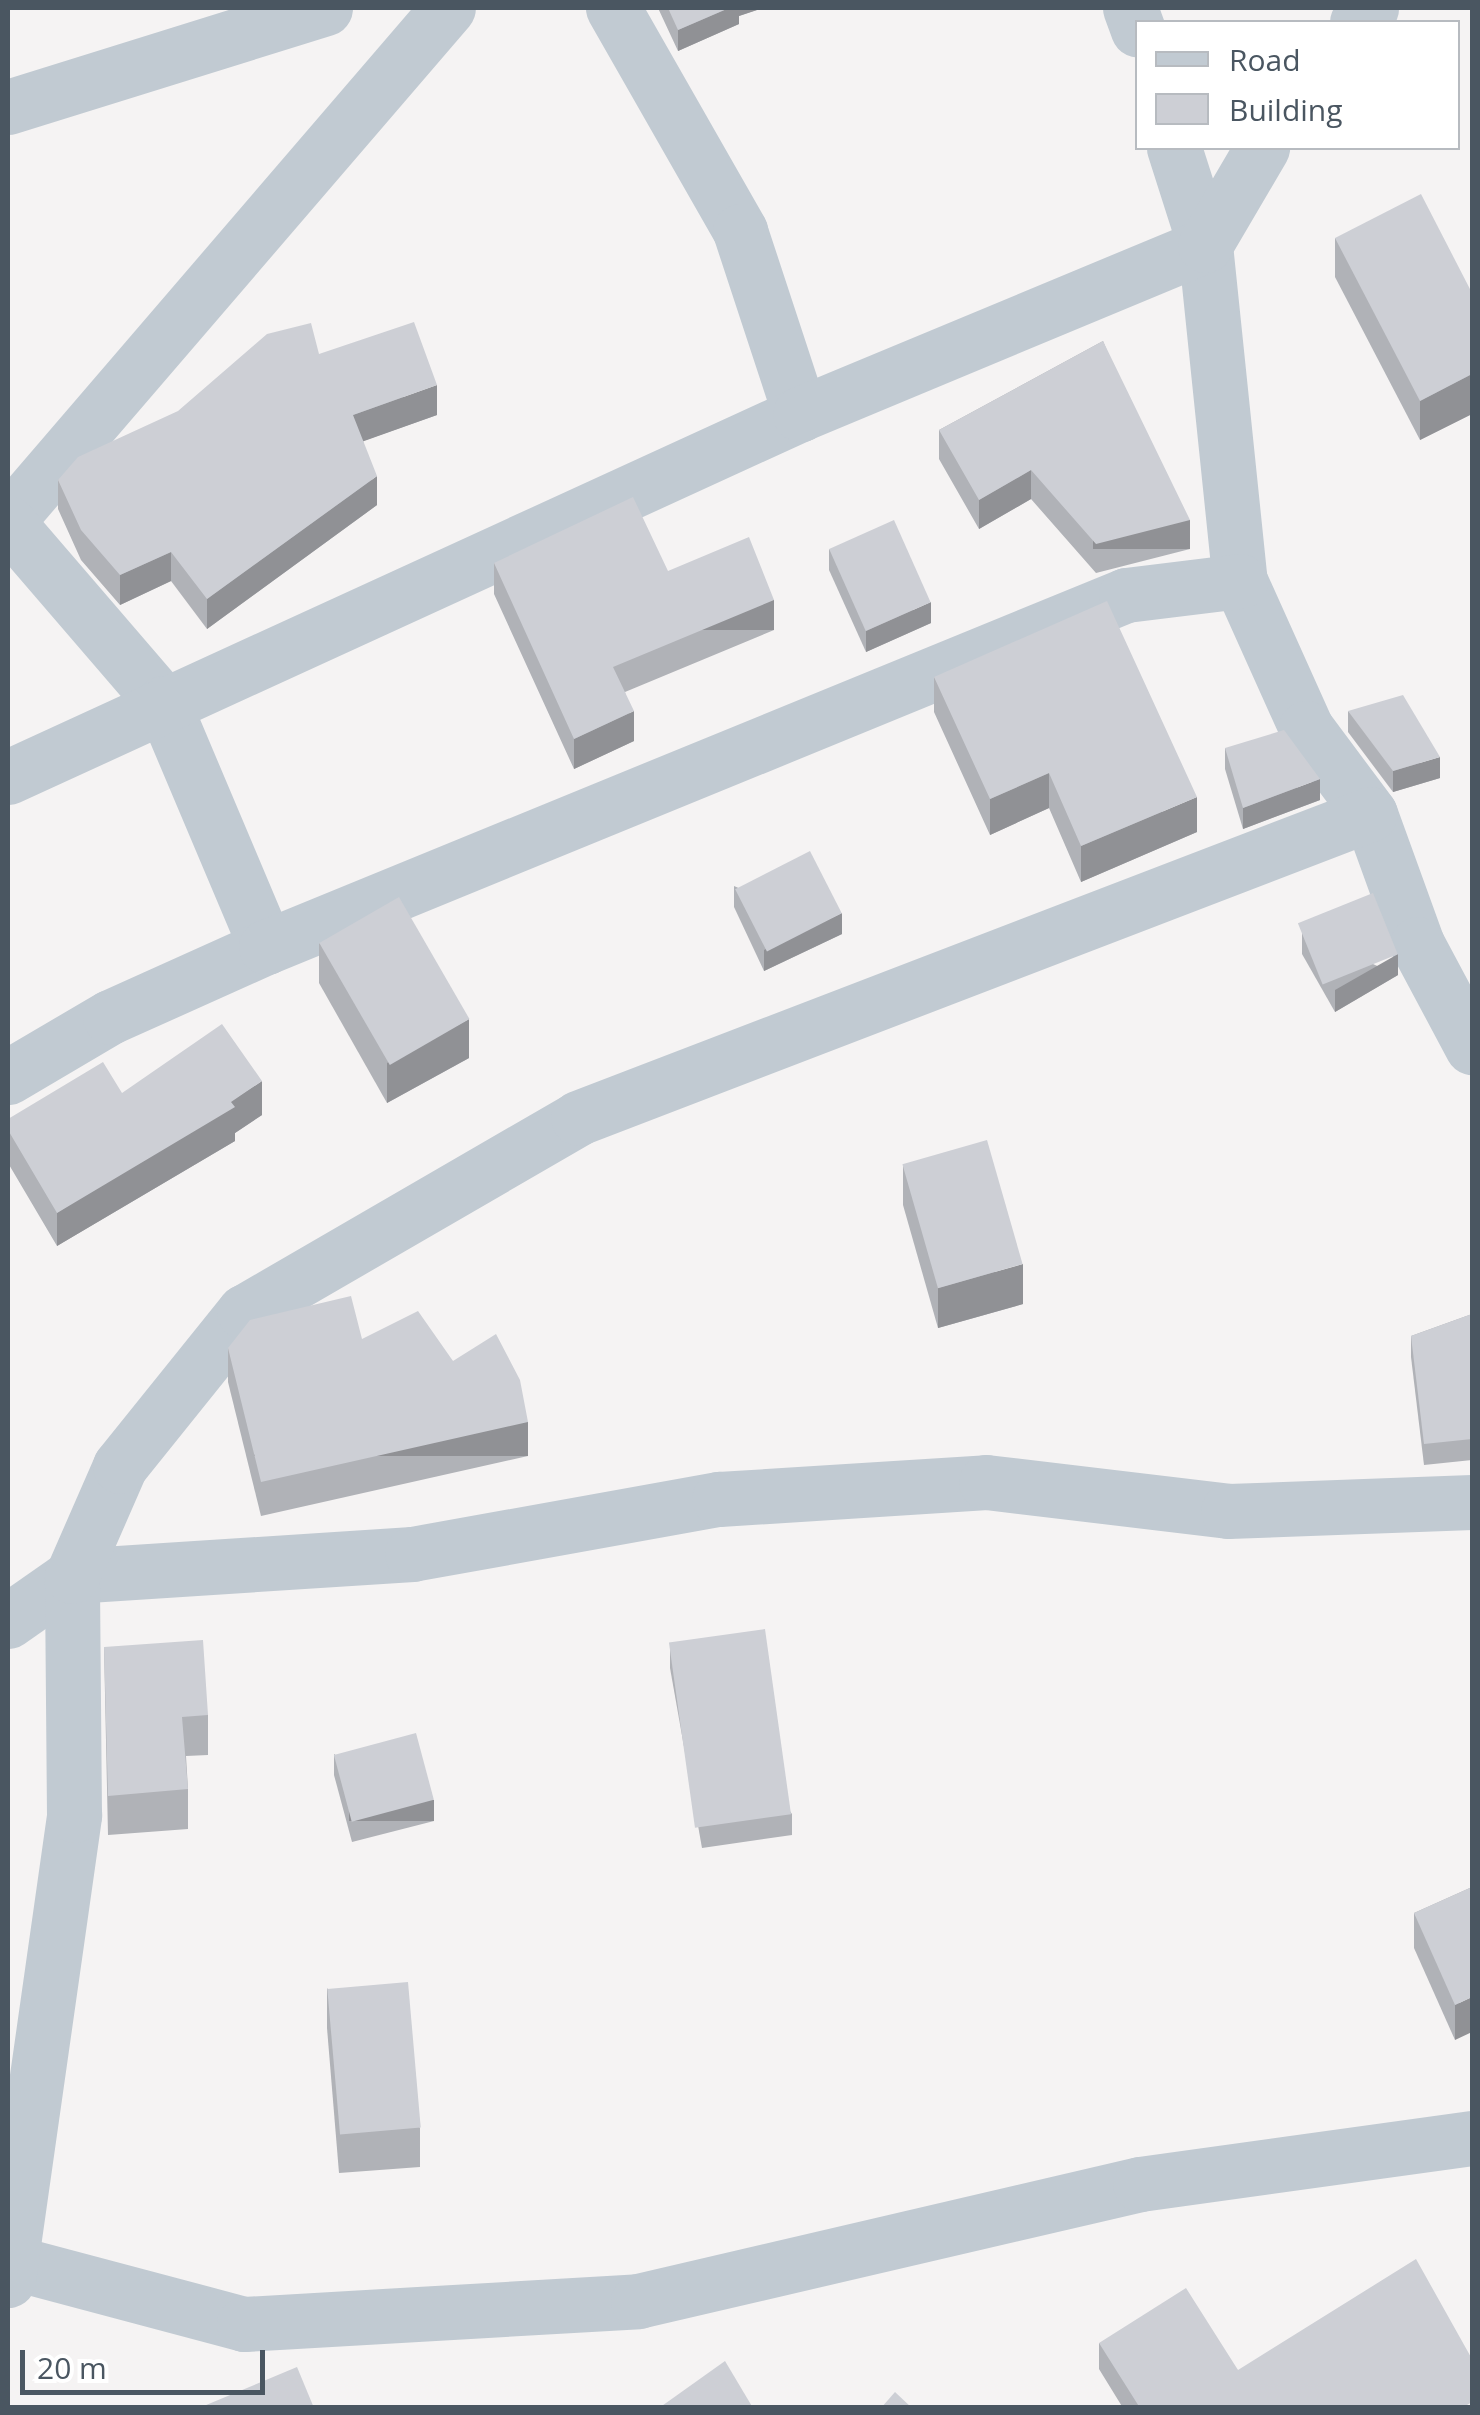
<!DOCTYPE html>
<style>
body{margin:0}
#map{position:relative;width:1480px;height:2415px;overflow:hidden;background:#f5f3f3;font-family:"Open Sans",sans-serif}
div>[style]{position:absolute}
.minor>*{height:55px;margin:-27.5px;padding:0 27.5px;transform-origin:27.5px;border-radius:27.5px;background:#c1cad2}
.wall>*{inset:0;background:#b0b2b7}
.shaded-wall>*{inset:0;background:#909195;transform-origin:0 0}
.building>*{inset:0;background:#cdcfd5;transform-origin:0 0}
span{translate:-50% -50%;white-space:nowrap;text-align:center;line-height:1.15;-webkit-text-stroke:8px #fff;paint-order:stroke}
.frame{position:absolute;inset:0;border:10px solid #4a5661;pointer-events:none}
.legend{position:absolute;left:1135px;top:20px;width:325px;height:130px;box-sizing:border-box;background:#fff;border:2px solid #b7bbc0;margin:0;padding:12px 18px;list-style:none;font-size:30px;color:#4a5661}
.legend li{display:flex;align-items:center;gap:20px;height:50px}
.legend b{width:50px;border:2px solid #b7bbc0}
.scale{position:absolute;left:20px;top:2350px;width:245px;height:45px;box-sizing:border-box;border:5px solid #4a5661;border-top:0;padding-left:12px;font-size:30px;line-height:35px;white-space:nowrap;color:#4a5661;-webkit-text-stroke:8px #fff;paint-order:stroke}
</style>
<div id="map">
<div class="minor">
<i style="left:613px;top:8px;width:257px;rotate:60.3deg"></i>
<i style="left:740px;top:231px;width:193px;rotate:71.8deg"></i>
<i style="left:1130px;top:8px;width:23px;rotate:70deg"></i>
<i style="left:1357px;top:22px;width:20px;rotate:-45deg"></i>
<i style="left:8px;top:107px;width:332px;rotate:-17.3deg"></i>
<i style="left:1174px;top:148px;width:102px;rotate:72.3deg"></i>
<i style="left:1205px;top:245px;width:338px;rotate:84.1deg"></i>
<i style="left:1240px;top:581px;width:161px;rotate:65.8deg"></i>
<i style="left:1306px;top:728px;width:107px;rotate:53.3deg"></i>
<i style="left:1370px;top:814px;width:138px;rotate:70.1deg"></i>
<i style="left:1417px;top:944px;width:117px;rotate:61.9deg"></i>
<i style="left:8px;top:520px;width:675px;rotate:-49.33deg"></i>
<i style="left:8px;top:523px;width:238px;rotate:49.3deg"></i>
<i style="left:163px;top:703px;width:265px;rotate:67.1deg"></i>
<i style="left:8px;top:777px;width:871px;rotate:-24.62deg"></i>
<i style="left:800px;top:414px;width:439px;rotate:-22.6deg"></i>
<i style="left:1205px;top:245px;width:113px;rotate:-59.6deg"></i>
<i style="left:8px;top:1077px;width:118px;rotate:-30.5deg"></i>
<i style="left:110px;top:1017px;width:171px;rotate:-24.2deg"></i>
<i style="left:266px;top:947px;width:929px;rotate:-22.26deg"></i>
<i style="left:1126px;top:595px;width:115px;rotate:-7deg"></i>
<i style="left:8px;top:1621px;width:78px;rotate:-35.1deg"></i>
<i style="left:72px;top:1576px;width:341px;rotate:-3.7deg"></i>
<i style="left:412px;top:1554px;width:312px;rotate:-10.2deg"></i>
<i style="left:719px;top:1499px;width:268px;rotate:-3.6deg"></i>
<i style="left:986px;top:1482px;width:244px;rotate:6.8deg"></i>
<i style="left:1228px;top:1511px;width:244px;rotate:-2.1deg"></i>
<i style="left:11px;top:2262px;width:241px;rotate:14.9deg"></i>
<i style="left:244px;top:2324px;width:395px;rotate:-3.3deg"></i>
<i style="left:638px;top:2301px;width:515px;rotate:-13.12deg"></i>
<i style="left:1140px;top:2184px;width:335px;rotate:-7.9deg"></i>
<i style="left:8px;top:2280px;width:470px;rotate:-81.9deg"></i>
<i style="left:74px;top:1815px;width:239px;rotate:-90.5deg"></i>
<i style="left:72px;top:1576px;width:120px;rotate:-66.4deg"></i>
<i style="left:120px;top:1466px;width:198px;rotate:-51.2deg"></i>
<i style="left:244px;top:1312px;width:386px;rotate:-30.1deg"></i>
<i style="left:578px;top:1118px;width:848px;rotate:-21deg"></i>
</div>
<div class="wall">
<i style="clip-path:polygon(658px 8px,763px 8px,739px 16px,739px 24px,678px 51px)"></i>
<i style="clip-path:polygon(1335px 238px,1472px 293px,1472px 414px,1420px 440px,1335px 277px)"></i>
<i style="clip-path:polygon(1103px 341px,1190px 549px,1096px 573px,1031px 499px,979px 529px,939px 459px,939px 430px)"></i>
<i style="clip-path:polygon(319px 354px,437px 415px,363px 441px,377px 505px,207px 629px,171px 581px,120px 605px,81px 560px,58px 509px,58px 480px)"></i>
<i style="clip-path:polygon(829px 549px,931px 623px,866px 652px,829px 570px)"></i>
<i style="clip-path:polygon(494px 563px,668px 571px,774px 630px,625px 692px,634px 741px,574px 769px,494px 594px)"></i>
<i style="clip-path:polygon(934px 677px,1197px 832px,1081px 882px,1049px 808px,990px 835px,934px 712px)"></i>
<i style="clip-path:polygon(1348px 711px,1440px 778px,1393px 792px,1348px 732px)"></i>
<i style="clip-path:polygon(1225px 748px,1320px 800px,1243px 829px,1225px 769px)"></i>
<i style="clip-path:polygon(734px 886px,842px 934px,764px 971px,734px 907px)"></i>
<i style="clip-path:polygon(1302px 933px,1398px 975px,1335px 1012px,1302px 954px)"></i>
<i style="clip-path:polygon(319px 943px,469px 1058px,387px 1103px,319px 983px)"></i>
<i style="clip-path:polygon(122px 1093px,262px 1115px,235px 1133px,235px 1141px,57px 1246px,8px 1163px,8px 1119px)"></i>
<i style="clip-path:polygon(903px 1165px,1023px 1304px,938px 1328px,903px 1205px)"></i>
<i style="clip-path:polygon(1472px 1314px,1472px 1460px,1424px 1465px,1411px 1357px,1411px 1336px)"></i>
<i style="clip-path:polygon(362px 1339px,453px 1361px,528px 1456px,261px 1516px,228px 1382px,228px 1348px)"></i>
<i style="clip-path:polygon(670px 1646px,792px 1814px,792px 1835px,702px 1848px,670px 1668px)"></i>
<i style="clip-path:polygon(104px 1647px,208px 1715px,208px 1755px,186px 1756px,188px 1789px,188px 1829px,108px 1835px)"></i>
<i style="clip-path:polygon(334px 1754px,434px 1821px,352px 1842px,334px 1775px)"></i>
<i style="clip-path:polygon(1472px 1887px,1455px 2040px,1414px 1948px,1414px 1913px)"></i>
<i style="clip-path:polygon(327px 1988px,420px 2128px,420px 2167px,339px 2173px,327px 2028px)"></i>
<i style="clip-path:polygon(1099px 2343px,1238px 2370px,1472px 2408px,1123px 2408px,1099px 2369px)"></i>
</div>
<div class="shaded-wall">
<i style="clip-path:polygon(729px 8px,763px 8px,739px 16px,739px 24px,678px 51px,678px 30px)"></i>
<i style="clip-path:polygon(1472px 374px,1472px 414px,1420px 440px,1420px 401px)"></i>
<i style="clip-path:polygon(437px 385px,437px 415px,353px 445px,353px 415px)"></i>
<i style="clip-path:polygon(1031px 470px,1031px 499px,979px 529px,979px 500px)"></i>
<i style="clip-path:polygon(377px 476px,377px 505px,207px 629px,207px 599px)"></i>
<i style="left:1190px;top:520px;width:29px;height:97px;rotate:90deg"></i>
<i style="clip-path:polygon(171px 552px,171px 581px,120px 605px,120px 575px)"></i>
<i style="left:774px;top:600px;width:30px;height:174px;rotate:90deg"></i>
<i style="clip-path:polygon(931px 602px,931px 623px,866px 652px,866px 631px)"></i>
<i style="clip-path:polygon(634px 711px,634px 741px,574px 769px,574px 739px)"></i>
<i style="clip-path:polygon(1440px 757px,1440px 778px,1393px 792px,1393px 771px)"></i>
<i style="clip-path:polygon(1049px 773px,1049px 808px,990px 835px,990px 799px)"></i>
<i style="clip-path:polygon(1320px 779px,1320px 800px,1243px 829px,1243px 808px)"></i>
<i style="clip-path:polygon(1197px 797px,1197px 832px,1081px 882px,1081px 846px)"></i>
<i style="clip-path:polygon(842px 913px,842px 934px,764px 971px,764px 950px)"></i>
<i style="clip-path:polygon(1398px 954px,1398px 975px,1335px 1012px,1335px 990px)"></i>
<i style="clip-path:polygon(469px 1019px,469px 1058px,387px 1103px,387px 1063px)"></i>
<i style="clip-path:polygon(262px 1081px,262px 1115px,235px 1133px,235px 1141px,57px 1246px,57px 1213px)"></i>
<i style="clip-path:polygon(1023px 1264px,1023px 1304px,938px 1328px,938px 1288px)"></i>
<i style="left:528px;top:1422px;width:34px;height:274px;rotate:90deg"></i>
<i style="left:434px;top:1800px;width:21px;height:85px;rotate:90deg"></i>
<i style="clip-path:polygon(1472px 1997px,1472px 2032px,1455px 2040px,1455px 2005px)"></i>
</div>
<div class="building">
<i style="clip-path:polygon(668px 8px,729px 8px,678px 30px)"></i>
<i style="clip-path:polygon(1421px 194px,1472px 293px,1472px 374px,1420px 401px,1335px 238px)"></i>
<i style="clip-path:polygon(414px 322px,437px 385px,353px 415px,377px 476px,207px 599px,171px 552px,120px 575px,81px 530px,58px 480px,78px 457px,178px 411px,267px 334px,311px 323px,319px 354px)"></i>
<i style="clip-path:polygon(1103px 341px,1190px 520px,1096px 544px,1031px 470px,979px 500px,939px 430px)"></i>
<i style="clip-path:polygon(633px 497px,668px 571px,749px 537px,774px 600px,613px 667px,634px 711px,574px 739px,494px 563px)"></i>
<i style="left:894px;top:520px;width:90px;height:71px;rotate:66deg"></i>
<i style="clip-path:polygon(1107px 601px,1197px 797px,1081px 846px,1049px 773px,990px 799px,934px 677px)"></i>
<i style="clip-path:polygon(1403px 695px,1440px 757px,1393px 771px,1348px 711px)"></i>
<i style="clip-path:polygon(1284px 730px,1320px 779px,1243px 808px,1225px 748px)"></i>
<i style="left:810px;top:851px;width:70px;height:84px;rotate:63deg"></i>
<i style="left:1373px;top:893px;width:66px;height:81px;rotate:68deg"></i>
<i style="left:399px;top:897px;width:141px;height:92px;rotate:60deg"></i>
<i style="clip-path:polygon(222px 1024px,262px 1081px,231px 1102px,235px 1107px,57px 1213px,8px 1130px,8px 1119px,103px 1062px,122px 1093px)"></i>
<i style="left:987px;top:1140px;width:129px;height:88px;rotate:74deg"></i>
<i style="clip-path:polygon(351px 1296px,362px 1339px,418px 1311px,453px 1361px,496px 1334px,520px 1380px,528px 1422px,261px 1482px,228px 1348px,250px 1320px)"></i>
<i style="clip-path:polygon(1472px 1314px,1472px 1439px,1424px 1444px,1411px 1336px)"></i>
<i style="left:765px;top:1629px;width:187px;height:97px;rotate:82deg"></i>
<i style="clip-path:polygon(203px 1640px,208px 1715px,182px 1717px,188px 1789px,108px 1796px,104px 1647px)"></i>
<i style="left:416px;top:1733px;width:69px;height:85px;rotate:75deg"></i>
<i style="clip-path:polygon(1472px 1887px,1472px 1997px,1455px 2005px,1414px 1913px)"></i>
<i style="left:408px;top:1982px;width:146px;height:81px;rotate:85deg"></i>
<i style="clip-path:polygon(1416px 2259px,1472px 2359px,1472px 2402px,1462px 2408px,1140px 2408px,1099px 2343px,1186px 2288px,1238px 2370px)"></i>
<i style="clip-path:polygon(725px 2361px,753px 2408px,659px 2408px)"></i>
<i style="clip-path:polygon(297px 2367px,314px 2408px,199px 2408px)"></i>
<i style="clip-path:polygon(895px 2392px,912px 2408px,881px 2408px)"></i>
</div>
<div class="frame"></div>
<ul class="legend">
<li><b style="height:12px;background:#c1cad2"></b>Road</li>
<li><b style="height:28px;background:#cdcfd5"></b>Building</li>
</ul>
<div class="scale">20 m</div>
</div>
